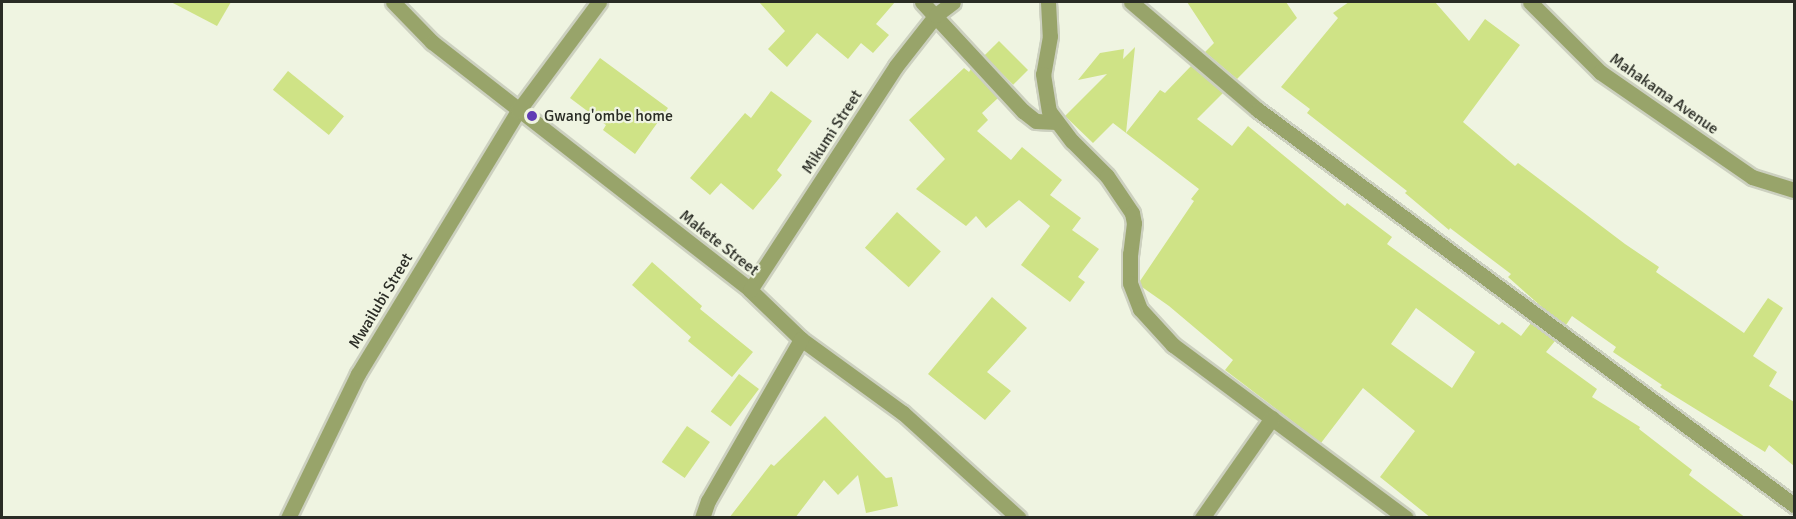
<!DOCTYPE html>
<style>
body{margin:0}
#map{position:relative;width:1796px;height:519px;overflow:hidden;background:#eff4e1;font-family:Signika,sans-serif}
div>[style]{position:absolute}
.building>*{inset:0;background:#cfe386;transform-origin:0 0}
.roads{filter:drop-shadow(2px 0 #ccd0bf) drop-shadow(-2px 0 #ccd0bf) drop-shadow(0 2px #ccd0bf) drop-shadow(0 -2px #ccd0bf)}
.minor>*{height:15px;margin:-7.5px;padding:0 7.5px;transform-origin:7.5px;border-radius:7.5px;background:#98a46a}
.dots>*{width:16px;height:16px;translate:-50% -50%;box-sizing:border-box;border:3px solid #eff4e1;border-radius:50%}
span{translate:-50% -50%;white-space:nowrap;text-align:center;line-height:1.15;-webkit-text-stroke:4.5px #eff4e1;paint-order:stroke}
.street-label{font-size:16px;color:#2a2c25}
.poi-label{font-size:16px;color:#2a2c25}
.left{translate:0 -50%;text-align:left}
.frame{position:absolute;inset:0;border:3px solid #2a2c25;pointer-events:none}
</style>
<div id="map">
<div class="building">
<i style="clip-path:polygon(171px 2px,231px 2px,217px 26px)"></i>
<i style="clip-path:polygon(759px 2px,895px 2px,876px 24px,889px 35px,873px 53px,861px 43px,848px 59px,817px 33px,787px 67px,768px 49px,785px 31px)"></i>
<i style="clip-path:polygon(1187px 2px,1286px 2px,1297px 18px,1237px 79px,1205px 52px,1214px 43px)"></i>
<i style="clip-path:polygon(1349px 2px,1435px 2px,1469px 41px,1485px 19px,1520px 45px,1463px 122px,1515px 166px,1518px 163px,1625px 244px,1659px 267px,1656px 272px,1744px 333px,1768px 298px,1783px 308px,1753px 356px,1777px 372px,1769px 386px,1794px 402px,1794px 466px,1769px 445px,1765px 452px,1660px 387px,1662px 385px,1613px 352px,1616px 347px,1572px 316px,1566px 325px,1543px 308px,1508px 277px,1511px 274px,1450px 228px,1449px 230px,1405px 193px,1407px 191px,1307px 113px,1310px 109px,1281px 87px,1338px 18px,1333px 13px)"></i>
<i style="left:999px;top:41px;width:41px;height:21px;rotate:45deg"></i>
<i style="clip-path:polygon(evenodd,1135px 47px,1126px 133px,1160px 90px,1165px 93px,1191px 66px,1223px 93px,1197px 119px,1232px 146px,1248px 126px,1345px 206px,1347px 203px,1392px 237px,1387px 244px,1499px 325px,1502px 322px,1521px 336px,1531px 323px,1555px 341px,1546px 352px,1597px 389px,1592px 397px,1640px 427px,1639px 429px,1692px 470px,1689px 475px,1746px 518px,1431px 518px,1380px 477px,1415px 431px,1363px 388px,1321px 443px,1225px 370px,1233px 360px,1169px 306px,1142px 287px,1140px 281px,1194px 201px,1191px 199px,1199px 189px,1113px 123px,1093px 143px,1065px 116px,1107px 74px,1078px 80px,1100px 53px,1124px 49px,1123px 59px,1135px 47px,1416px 308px,1475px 352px,1452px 388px,1391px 344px,1416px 308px)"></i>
<i style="clip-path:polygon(600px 58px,668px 108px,635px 154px,603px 130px,606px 125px,570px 98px)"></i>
<i style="clip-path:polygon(964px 68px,969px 72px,971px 69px,998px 98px,982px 113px,988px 120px,977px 131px,1011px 160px,1022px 147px,1062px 180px,1050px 195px,1081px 218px,1072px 230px,1099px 249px,1078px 277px,1085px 282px,1070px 302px,1021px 265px,1050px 226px,1019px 200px,986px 228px,976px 216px,966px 226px,916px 189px,945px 159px,909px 120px)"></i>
<i style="left:288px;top:71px;width:72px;height:24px;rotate:39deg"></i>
<i style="clip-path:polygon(771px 91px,812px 121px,777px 170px,782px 175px,753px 210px,721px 183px,710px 195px,690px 178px,745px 113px,751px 118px)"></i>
<i style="left:897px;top:212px;width:59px;height:48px;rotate:42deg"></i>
<i style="clip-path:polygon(652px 262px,702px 306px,700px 309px,753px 352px,732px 377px,688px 341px,691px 337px,632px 285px)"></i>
<i style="clip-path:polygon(992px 297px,1027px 328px,987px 372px,1011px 391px,985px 420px,928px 374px)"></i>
<i style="left:739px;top:374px;width:25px;height:47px;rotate:37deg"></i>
<i style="clip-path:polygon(825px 416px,886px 478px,892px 477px,898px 506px,866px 513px,858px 475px,838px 495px,824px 480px,795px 518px,729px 518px,771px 464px,774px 466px)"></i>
<i style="left:687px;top:426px;width:28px;height:44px;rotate:35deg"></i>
</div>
<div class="roads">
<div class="minor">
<i style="left:393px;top:2px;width:56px;rotate:45.7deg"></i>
<i style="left:432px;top:42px;width:403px;rotate:37.9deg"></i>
<i style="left:750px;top:290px;width:71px;rotate:43.9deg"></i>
<i style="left:801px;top:339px;width:126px;rotate:36deg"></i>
<i style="left:903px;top:413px;width:156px;rotate:42.2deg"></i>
<i style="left:922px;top:2px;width:149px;rotate:47.2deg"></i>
<i style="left:1023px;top:111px;width:16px;rotate:38deg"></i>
<i style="left:1036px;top:121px;width:21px;rotate:3deg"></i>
<i style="left:1048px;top:2px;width:34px;rotate:87deg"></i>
<i style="left:1050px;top:36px;width:39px;rotate:100deg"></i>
<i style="left:1043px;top:74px;width:37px;rotate:81deg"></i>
<i style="left:1049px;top:111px;width:38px;rotate:53deg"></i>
<i style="left:1072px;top:141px;width:49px;rotate:45deg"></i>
<i style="left:1107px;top:176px;width:45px;rotate:56deg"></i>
<i style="left:1132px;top:213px;width:10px;rotate:79deg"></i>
<i style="left:1134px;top:223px;width:31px;rotate:97deg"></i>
<i style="left:1130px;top:254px;width:29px;rotate:90deg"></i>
<i style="left:1130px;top:283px;width:28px;rotate:69deg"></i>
<i style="left:1140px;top:309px;width:49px;rotate:47.5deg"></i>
<i style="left:1173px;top:345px;width:290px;rotate:36.6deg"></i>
<i style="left:1131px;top:2px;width:167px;rotate:40.4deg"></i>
<i style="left:1258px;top:110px;width:666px;rotate:36.39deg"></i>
<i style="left:1530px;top:2px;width:99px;rotate:45deg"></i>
<i style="left:1600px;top:72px;width:185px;rotate:34.6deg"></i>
<i style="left:1752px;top:177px;width:44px;rotate:17.2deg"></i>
<i style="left:750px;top:290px;width:267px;rotate:-56.9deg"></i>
<i style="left:896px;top:66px;width:65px;rotate:-51.9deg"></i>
<i style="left:936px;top:15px;width:21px;rotate:-37deg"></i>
<i style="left:288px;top:518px;width:160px;rotate:-64.1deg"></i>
<i style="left:358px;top:374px;width:308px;rotate:-58.7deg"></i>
<i style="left:518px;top:111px;width:136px;rotate:-53.4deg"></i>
<i style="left:702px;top:518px;width:18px;rotate:-71deg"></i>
<i style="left:708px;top:501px;width:187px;rotate:-60.1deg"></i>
<i style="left:1202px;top:518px;width:122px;rotate:-55deg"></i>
</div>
</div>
<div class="dots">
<i style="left:532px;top:116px;background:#603cb4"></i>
</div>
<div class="street-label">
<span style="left:1664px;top:94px;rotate:35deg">Mahakama Avenue</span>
<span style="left:832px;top:132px;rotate:-57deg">Mikumi Street</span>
<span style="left:719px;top:243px;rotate:38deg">Makete Street</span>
<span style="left:381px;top:301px;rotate:-59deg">Mwailubi Street</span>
</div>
<div class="poi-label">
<span class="left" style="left:544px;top:116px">Gwang'ombe home</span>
</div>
<div class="frame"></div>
</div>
